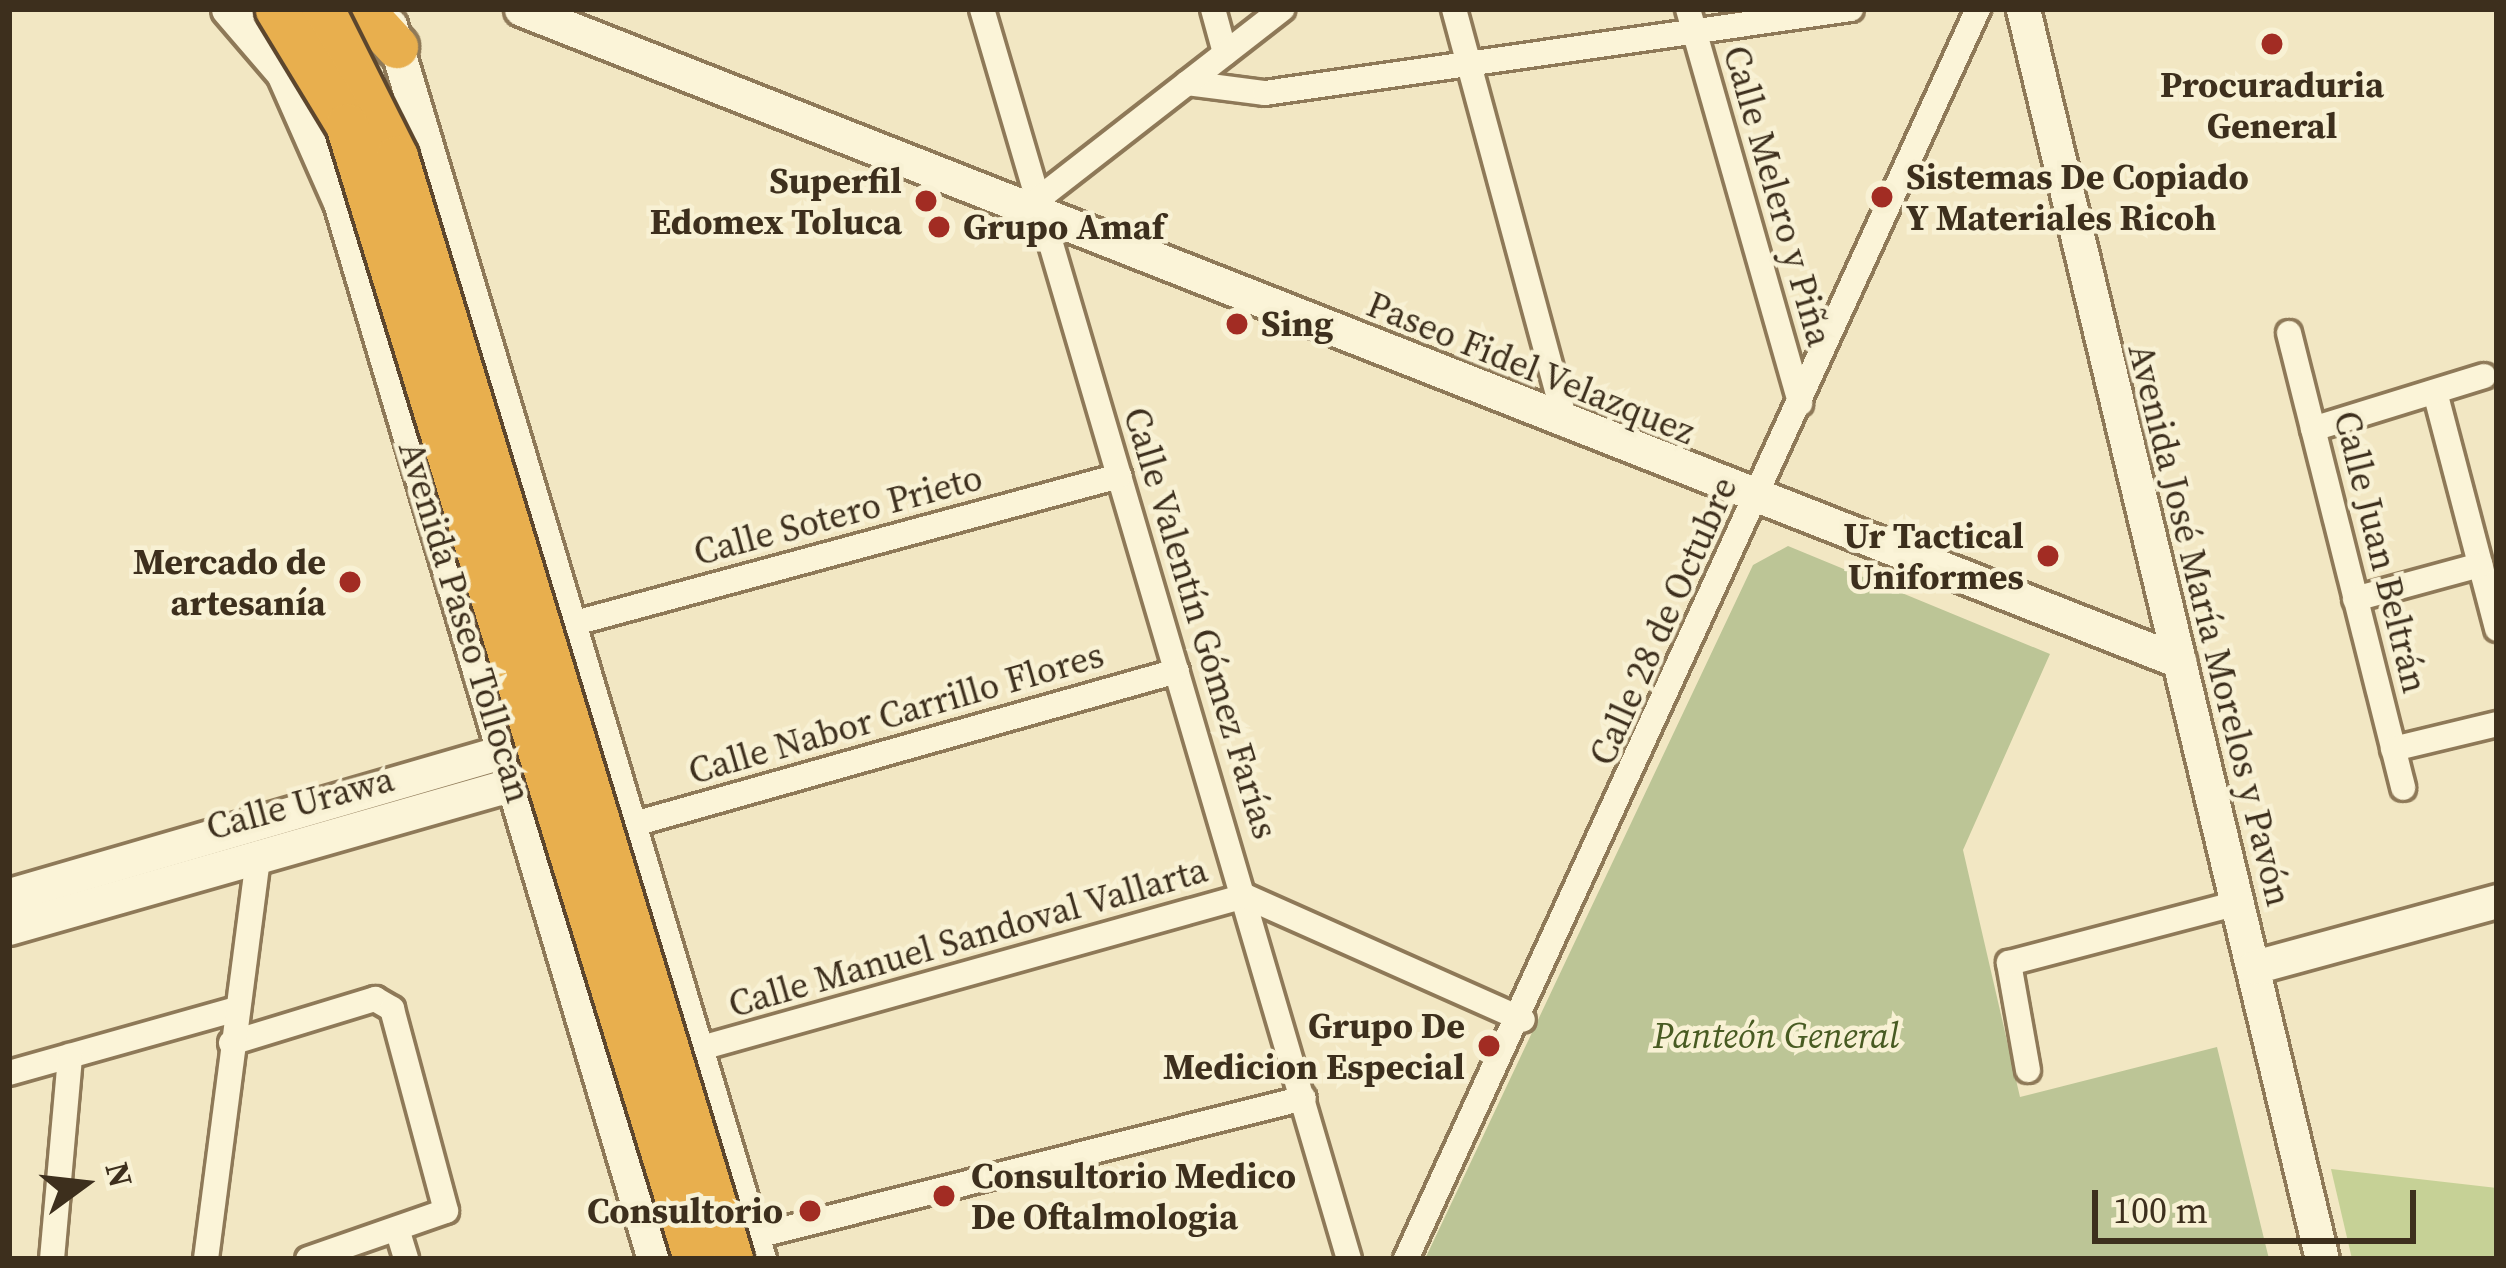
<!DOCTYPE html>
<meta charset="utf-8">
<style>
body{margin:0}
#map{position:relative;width:2506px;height:1268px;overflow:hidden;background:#f2e7c3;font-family:"Source Serif 4",serif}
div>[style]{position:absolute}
.green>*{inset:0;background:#c6d196}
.cemetery>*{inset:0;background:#bcc596}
.roads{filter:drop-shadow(3px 0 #8e7958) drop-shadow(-3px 0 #8e7958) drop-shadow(0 3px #8e7958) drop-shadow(0 -3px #8e7958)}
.street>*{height:24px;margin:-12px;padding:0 12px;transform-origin:12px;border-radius:12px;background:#fbf4d8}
.secondary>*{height:33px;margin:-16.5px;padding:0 16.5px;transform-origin:16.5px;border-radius:16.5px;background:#fbf4d8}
.highway>*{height:42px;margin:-21px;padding:0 21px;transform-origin:21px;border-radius:21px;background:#e8af4e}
.bridges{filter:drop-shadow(3px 0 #5c462d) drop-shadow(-3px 0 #5c462d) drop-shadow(0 3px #5c462d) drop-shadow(0 -3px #5c462d)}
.highway-bridge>*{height:42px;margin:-21px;padding:0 21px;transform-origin:21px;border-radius:21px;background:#e8af4e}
.dots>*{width:33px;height:33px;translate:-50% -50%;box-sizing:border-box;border:6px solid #f8f1d4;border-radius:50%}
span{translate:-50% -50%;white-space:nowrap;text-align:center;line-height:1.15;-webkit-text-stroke:9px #f8f1d4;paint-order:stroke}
.poi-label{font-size:36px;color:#3d2f1d;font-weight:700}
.left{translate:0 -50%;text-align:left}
.right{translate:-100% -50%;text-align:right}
.street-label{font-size:36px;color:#3d2f1d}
.park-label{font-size:36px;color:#485b22;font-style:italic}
.frame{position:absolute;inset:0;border:12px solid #3d2f1d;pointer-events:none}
.north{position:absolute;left:24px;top:1124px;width:120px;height:120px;-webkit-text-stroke:9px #f8f1d4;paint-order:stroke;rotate:75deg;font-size:33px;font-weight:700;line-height:48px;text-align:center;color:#3d2f1d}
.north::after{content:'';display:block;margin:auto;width:42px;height:54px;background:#3d2f1d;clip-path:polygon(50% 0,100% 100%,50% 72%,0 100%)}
.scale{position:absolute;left:2092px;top:1190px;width:324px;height:54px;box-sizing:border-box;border:6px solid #3d2f1d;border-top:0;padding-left:15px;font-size:36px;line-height:42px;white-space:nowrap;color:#3d2f1d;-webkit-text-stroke:9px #f8f1d4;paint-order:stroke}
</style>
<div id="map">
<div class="green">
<i style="clip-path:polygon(2331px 1169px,2497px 1188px,2497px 1259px,2352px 1259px)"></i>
</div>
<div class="cemetery">
<i style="clip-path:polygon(1788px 546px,2050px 654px,1963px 850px,2020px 1097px,2217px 1047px,2269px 1259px,1425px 1259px,1753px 565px)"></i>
</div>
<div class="roads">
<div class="street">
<i style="left:982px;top:9px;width:1303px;rotate:73.64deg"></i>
<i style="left:1213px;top:9px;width:46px;rotate:74.7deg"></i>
<i style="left:1454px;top:9px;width:431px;rotate:74.9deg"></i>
<i style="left:1688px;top:9px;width:410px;rotate:74.1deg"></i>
<i style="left:1187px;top:83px;width:79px;rotate:7.3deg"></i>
<i style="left:1265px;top:93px;width:592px;rotate:-8.16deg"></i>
<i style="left:1037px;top:200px;width:311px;rotate:-37.9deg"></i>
<i style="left:2289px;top:333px;width:469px;rotate:75.9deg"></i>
<i style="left:2435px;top:392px;width:245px;rotate:75.3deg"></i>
<i style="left:2313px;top:429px;width:179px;rotate:-17.2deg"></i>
<i style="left:2355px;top:599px;width:130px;rotate:-15.2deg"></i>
<i style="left:575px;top:623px;width:564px;rotate:-15.12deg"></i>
<i style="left:2393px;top:749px;width:107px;rotate:-13.5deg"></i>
<i style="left:634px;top:824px;width:564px;rotate:-15.74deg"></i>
<i style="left:231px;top:1043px;width:151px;rotate:-17deg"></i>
<i style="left:375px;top:999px;width:20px;rotate:30deg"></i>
<i style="left:392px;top:1009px;width:209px;rotate:75deg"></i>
<i style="left:446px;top:1211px;width:146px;rotate:160.8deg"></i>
<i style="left:694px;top:1050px;width:572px;rotate:-15.62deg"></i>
<i style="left:1245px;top:896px;width:304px;rotate:24deg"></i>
<i style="left:2028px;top:1070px;width:109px;rotate:-100.1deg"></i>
<i style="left:2009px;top:963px;width:237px;rotate:-14.7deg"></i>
<i style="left:9px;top:1073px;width:236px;rotate:-15.7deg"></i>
<i style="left:398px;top:1232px;width:28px;rotate:73deg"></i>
<i style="left:753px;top:1237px;width:568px;rotate:-14.16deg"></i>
<i style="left:52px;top:1259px;width:204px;rotate:-84.9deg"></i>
<i style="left:206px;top:1259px;width:409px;rotate:-82.6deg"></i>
<i style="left:1406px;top:1259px;width:1375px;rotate:-65.41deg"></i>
</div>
<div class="secondary">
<i style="left:228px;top:9px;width:84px;rotate:49.3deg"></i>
<i style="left:283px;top:73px;width:141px;rotate:66.2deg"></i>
<i style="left:340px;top:202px;width:1103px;rotate:73.46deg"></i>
<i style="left:521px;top:9px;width:1782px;rotate:21.47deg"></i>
<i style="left:2023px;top:9px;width:1285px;rotate:76.55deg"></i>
<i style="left:390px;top:25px;width:1288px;rotate:73.35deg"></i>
<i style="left:9px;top:895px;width:538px;rotate:-16.18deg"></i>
<i style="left:9px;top:928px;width:543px;rotate:-15.93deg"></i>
<i style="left:2254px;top:967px;width:252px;rotate:-15.2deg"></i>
</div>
<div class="highway">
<i style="left:362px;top:9px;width:52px;rotate:47.4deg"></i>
</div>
</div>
<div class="bridges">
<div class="highway-bridge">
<i style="left:323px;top:9px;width:165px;rotate:63.4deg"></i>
<i style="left:397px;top:157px;width:1152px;rotate:73.09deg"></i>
<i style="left:277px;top:10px;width:135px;rotate:58.7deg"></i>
<i style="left:347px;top:125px;width:1186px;rotate:72.94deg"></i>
</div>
</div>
<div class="dots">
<i style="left:2272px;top:44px;background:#a22c23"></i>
<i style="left:1882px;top:197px;background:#a22c23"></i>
<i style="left:926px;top:201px;background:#a22c23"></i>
<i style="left:939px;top:227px;background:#a22c23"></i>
<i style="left:1237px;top:324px;background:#a22c23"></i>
<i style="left:2048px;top:556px;background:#a22c23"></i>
<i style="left:350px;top:582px;background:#a22c23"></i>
<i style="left:1489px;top:1046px;background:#a22c23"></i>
<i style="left:944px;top:1196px;background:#a22c23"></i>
<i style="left:810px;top:1211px;background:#a22c23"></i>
</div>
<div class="poi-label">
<span style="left:2272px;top:105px">Procuraduria<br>General</span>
<span class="left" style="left:1906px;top:197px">Sistemas De Copiado<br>Y Materiales Ricoh</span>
<span class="right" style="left:902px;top:201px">Superfil<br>Edomex Toluca</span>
<span class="left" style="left:963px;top:227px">Grupo Amaf</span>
<span class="left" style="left:1261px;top:324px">Sing</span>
<span class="right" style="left:2024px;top:556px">Ur Tactical<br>Uniformes</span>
<span class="right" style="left:326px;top:582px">Mercado de<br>artesanía</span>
<span class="right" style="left:1465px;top:1046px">Grupo De<br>Medicion Especial</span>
<span class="left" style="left:971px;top:1196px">Consultorio Medico<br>De Oftalmologia</span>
<span class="right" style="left:783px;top:1211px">Consultorio</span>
</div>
<div class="street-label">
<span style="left:1778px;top:196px;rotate:74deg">Calle Melero y Piña</span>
<span style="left:1531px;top:368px;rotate:22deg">Paseo Fidel Velazquez</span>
<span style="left:838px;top:515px;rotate:-15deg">Calle Sotero Prieto</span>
<span style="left:2381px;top:552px;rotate:76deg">Calle Juan Beltrán</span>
<span style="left:1663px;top:621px;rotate:-66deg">Calle 28 de Octubre</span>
<span style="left:465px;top:622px;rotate:73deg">Avenida Paseo Tollocan</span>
<span style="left:1201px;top:623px;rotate:73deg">Calle Valentín Gómez Farías</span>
<span style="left:2210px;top:625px;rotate:76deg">Avenida José María Morelos y Pavón</span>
<span style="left:896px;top:713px;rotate:-16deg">Calle Nabor Carrillo Flores</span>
<span style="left:300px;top:803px;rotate:-15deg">Calle Urawa</span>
<span style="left:968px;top:937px;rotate:-16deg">Calle Manuel Sandoval Vallarta</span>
</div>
<div class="park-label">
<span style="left:1776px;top:1036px">Panteón General</span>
</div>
<div class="frame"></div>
<div class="north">N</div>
<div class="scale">100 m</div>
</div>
